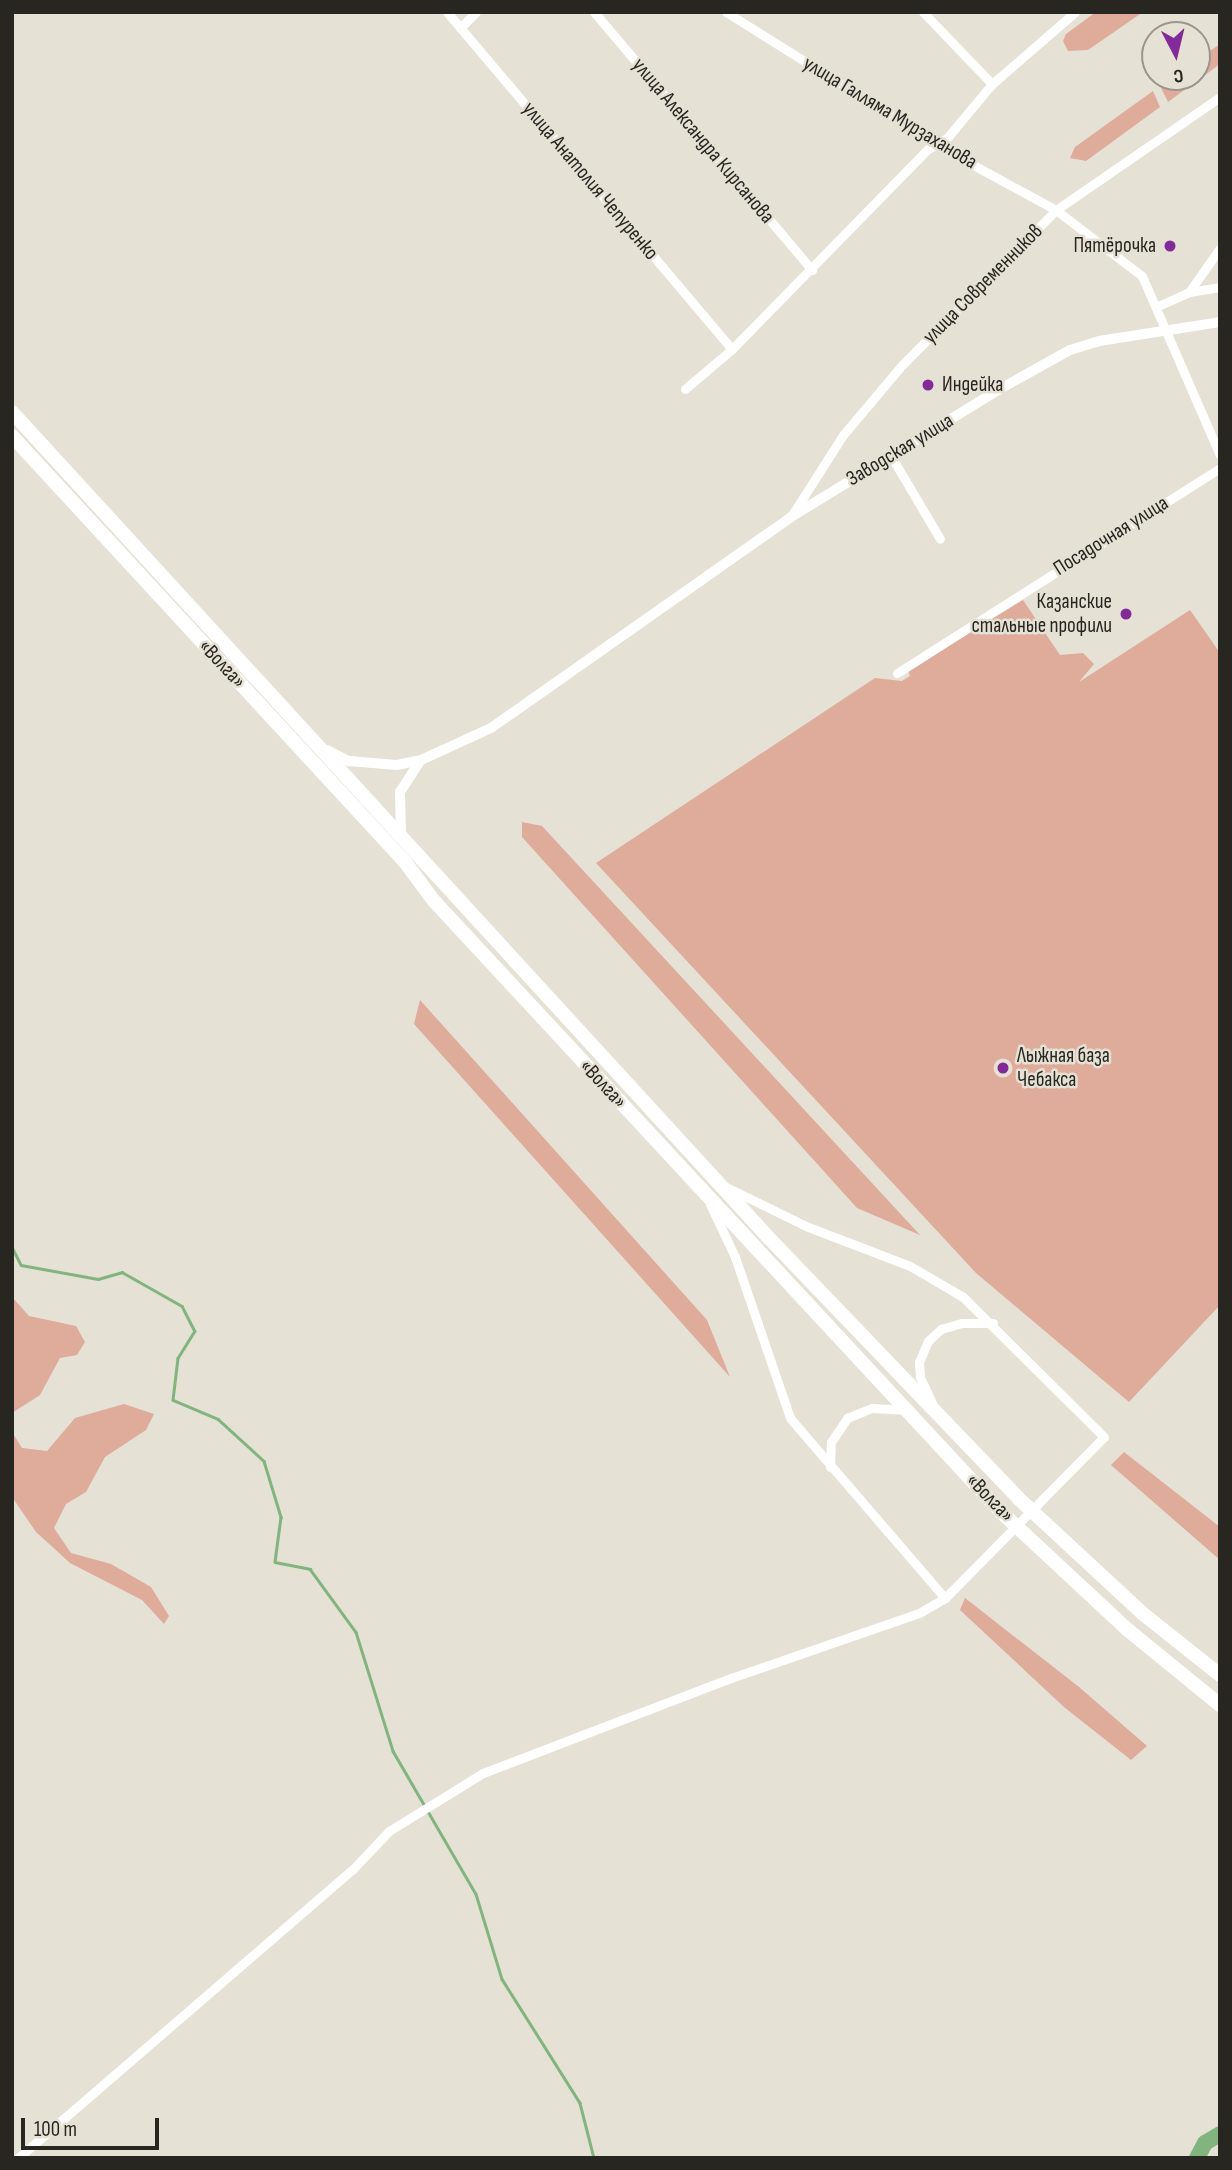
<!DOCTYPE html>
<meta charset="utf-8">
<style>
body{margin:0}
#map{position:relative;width:1232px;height:2170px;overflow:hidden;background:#e5e1d4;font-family:"Sofia Sans Condensed",sans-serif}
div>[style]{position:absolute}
.green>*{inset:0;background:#dfab9a}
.stream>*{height:2.5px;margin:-1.25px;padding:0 1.25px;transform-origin:1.25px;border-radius:1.25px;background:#82b47f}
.river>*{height:16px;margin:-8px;padding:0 8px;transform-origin:8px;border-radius:8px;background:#82b47f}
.minor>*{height:9px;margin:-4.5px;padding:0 4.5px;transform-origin:4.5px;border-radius:4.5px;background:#fff}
.tertiary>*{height:10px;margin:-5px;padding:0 5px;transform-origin:5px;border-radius:5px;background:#fff}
.trunk>*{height:14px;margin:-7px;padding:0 7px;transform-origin:7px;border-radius:7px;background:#fff}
.dots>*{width:19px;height:19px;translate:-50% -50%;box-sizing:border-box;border:4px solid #e5e1d4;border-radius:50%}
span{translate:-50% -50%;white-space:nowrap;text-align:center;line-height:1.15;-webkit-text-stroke:5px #e5e1d4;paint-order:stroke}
.street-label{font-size:21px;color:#272621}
.poi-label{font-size:21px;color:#272621}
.right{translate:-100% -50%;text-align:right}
.left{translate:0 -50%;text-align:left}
.frame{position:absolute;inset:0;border:14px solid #272621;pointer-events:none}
.north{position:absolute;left:1141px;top:21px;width:70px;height:70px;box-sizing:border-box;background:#e5e1d4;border:2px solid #99968c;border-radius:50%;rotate:173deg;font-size:19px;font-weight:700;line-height:28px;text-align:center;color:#272621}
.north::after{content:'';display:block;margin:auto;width:24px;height:32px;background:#822a98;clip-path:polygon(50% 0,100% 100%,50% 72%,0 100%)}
.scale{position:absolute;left:21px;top:2118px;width:138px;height:32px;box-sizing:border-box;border:4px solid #272621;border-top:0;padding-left:9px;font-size:21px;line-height:24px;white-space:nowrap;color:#272621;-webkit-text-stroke:5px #e5e1d4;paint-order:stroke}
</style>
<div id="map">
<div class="green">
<i style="clip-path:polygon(1096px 12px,1143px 12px,1088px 50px,1068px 51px,1063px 41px,1066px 34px)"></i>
<i style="clip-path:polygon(1220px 44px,1220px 64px,1168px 102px,1160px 86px,1173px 77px,1197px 77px,1197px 60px)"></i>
<i style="clip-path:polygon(1153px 91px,1160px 107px,1086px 161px,1070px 158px,1075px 147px)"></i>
<i style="clip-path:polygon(1023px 600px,1060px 655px,1083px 653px,1094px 664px,1079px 682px,1190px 610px,1220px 653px,1220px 1305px,1129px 1402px,976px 1273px,596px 863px,875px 678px,902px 681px,910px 676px,908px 670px)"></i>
<i style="clip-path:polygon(522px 822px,542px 826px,920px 1235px,857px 1208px,522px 837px)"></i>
<i style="clip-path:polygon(420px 1000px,707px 1320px,730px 1377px,414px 1024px)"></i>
<i style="clip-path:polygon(13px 1298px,29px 1316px,76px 1326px,85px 1342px,77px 1355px,60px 1358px,40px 1395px,12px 1413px)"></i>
<i style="clip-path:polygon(124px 1404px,154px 1414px,146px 1430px,105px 1457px,86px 1492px,66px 1504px,54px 1528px,71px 1553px,111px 1564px,151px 1587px,169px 1616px,164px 1624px,142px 1600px,70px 1563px,36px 1532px,12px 1497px,12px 1432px,22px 1448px,47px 1451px,75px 1418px)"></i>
<i style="clip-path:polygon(1124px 1452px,1220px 1527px,1220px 1560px,1111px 1465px)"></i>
<i style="clip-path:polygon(965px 1598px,1079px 1687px,1147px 1746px,1131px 1760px,1064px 1707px,960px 1610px)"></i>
</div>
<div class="stream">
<i style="left:12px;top:1247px;width:20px;rotate:63deg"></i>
<i style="left:21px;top:1265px;width:78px;rotate:10.3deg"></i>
<i style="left:98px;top:1279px;width:25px;rotate:-16deg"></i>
<i style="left:122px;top:1272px;width:69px;rotate:29.5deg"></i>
<i style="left:182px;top:1306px;width:28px;rotate:63deg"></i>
<i style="left:195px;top:1331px;width:32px;rotate:122deg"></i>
<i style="left:178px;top:1358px;width:42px;rotate:96.8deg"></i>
<i style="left:173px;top:1400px;width:49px;rotate:22.9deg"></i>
<i style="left:218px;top:1419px;width:62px;rotate:42.4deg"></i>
<i style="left:264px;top:1461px;width:59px;rotate:73.1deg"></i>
<i style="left:281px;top:1517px;width:45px;rotate:97.6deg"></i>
<i style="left:275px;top:1562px;width:36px;rotate:11deg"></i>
<i style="left:310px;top:1569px;width:78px;rotate:53.9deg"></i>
<i style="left:356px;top:1632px;width:125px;rotate:72.7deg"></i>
<i style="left:393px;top:1751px;width:165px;rotate:59.9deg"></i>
<i style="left:476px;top:1894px;width:89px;rotate:73deg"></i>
<i style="left:502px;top:1979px;width:146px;rotate:57.8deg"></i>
<i style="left:580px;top:2103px;width:57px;rotate:75.7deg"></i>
</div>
<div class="river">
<i style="left:1197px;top:2158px;width:17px;rotate:-62deg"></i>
<i style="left:1205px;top:2143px;width:17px;rotate:-31deg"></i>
</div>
<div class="minor">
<i style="left:447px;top:12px;width:441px;rotate:49.8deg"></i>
<i style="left:594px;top:12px;width:338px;rotate:49.8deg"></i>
<i style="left:726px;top:12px;width:270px;rotate:32deg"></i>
<i style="left:955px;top:155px;width:115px;rotate:28.6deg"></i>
<i style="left:1056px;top:210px;width:108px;rotate:37.5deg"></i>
<i style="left:1142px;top:276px;width:195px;rotate:66.5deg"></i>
<i style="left:923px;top:12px;width:100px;rotate:46.2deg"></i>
<i style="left:460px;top:28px;width:23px;rotate:-45deg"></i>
<i style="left:1189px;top:292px;width:54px;rotate:-54.8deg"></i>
<i style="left:1158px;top:306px;width:34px;rotate:-24deg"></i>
<i style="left:1189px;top:292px;width:31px;rotate:-9deg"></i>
<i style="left:685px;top:389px;width:62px;rotate:-40.4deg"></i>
<i style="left:732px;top:349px;width:280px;rotate:-45.6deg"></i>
<i style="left:928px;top:149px;width:22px;rotate:-30deg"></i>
<i style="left:947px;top:138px;width:70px;rotate:-50.2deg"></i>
<i style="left:992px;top:84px;width:110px;rotate:-40.9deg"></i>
<i style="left:891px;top:456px;width:96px;rotate:59.4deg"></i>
<i style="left:792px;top:515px;width:95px;rotate:-57.5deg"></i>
<i style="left:843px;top:435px;width:92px;rotate:-49.9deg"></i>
<i style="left:902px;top:365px;width:218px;rotate:-45.2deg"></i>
<i style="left:1056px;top:210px;width:199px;rotate:-34.6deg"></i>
<i style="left:897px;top:673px;width:383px;rotate:-32.4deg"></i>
<i style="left:710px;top:1204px;width:59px;rotate:64.7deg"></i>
<i style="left:735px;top:1257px;width:170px;rotate:71.1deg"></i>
<i style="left:790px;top:1418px;width:238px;rotate:49.3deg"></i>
<i style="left:933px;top:1405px;width:31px;rotate:-115deg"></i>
<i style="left:920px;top:1377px;width:15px;rotate:-94deg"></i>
<i style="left:919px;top:1362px;width:23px;rotate:-67deg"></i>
<i style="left:928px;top:1341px;width:18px;rotate:-43deg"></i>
<i style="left:941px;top:1329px;width:22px;rotate:-16deg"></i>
<i style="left:962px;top:1323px;width:31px"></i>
<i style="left:830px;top:1467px;width:25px;rotate:-88deg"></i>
<i style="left:831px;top:1442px;width:29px;rotate:-56deg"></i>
<i style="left:847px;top:1418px;width:27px;rotate:-22deg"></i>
<i style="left:872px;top:1408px;width:33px;rotate:3deg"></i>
<i style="left:18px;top:2158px;width:441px;rotate:-40.8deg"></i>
<i style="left:352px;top:1870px;width:54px;rotate:-46.5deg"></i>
<i style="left:389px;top:1831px;width:110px;rotate:-31.7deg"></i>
<i style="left:483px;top:1773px;width:266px;rotate:-21deg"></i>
<i style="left:731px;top:1678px;width:199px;rotate:-19.1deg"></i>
<i style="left:919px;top:1613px;width:30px;rotate:-30deg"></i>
<i style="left:945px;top:1598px;width:226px;rotate:-45.4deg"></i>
<i style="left:1104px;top:1437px;width:199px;rotate:-135.2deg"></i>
<i style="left:963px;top:1297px;width:61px;rotate:-149.7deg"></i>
<i style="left:910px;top:1266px;width:111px;rotate:-159deg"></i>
<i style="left:806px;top:1226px;width:89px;rotate:-154deg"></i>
</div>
<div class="tertiary">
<i style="left:327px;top:750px;width:25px;rotate:27deg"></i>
<i style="left:349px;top:761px;width:48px;rotate:4.8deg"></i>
<i style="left:397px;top:765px;width:25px;rotate:-12deg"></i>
<i style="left:421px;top:760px;width:77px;rotate:-24.6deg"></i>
<i style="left:491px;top:728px;width:367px;rotate:-35.1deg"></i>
<i style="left:791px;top:517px;width:243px;rotate:-31.5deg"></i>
<i style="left:998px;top:390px;width:82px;rotate:-29.1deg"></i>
<i style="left:1070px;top:350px;width:30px;rotate:-17deg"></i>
<i style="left:1099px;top:341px;width:122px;rotate:-8.9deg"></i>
<i style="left:401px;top:834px;width:42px;rotate:-91.4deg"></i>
<i style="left:400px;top:792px;width:38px;rotate:-57deg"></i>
</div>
<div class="trunk">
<i style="left:12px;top:412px;width:1119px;rotate:47.5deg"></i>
<i style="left:768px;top:1237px;width:363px;rotate:46.2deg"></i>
<i style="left:1019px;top:1499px;width:168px;rotate:42.8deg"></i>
<i style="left:1142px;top:1613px;width:100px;rotate:38.5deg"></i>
<i style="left:12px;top:436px;width:580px;rotate:47.31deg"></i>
<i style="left:405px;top:862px;width:49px;rotate:53.4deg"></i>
<i style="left:434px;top:901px;width:834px;rotate:47.14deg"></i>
<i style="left:1001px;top:1512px;width:173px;rotate:42.9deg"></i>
<i style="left:1128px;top:1630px;width:119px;rotate:39.2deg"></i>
</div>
<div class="dots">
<i style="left:1170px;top:246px;background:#822a98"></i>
<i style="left:928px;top:385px;background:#822a98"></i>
<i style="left:1126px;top:614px;background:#822a98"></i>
<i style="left:1003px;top:1068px;background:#822a98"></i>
</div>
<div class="street-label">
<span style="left:890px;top:113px;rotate:31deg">улица Галляма Мурзаханова</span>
<span style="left:703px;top:141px;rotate:50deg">улица Александра Кирсанова</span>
<span style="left:590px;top:181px;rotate:50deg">улица Анатолия Чепуренко</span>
<span style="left:983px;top:284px;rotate:-45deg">улица Современников</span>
<span style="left:900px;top:450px;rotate:-31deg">Заводская улица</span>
<span style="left:1111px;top:536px;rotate:-32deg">Посадочная улица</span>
<span style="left:222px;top:664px;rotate:47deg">«Волга»</span>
<span style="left:603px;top:1084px;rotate:47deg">«Волга»</span>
<span style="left:990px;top:1498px;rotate:46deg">«Волга»</span>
</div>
<div class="poi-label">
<span class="right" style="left:1156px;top:246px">Пятёрочка</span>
<span class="left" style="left:942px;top:385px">Индейка</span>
<span class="right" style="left:1112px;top:614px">Казанские<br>стальные профили</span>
<span class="left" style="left:1017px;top:1068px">Лыжная база<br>Чебакса</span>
</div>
<div class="frame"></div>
<div class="north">С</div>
<div class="scale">100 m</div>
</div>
